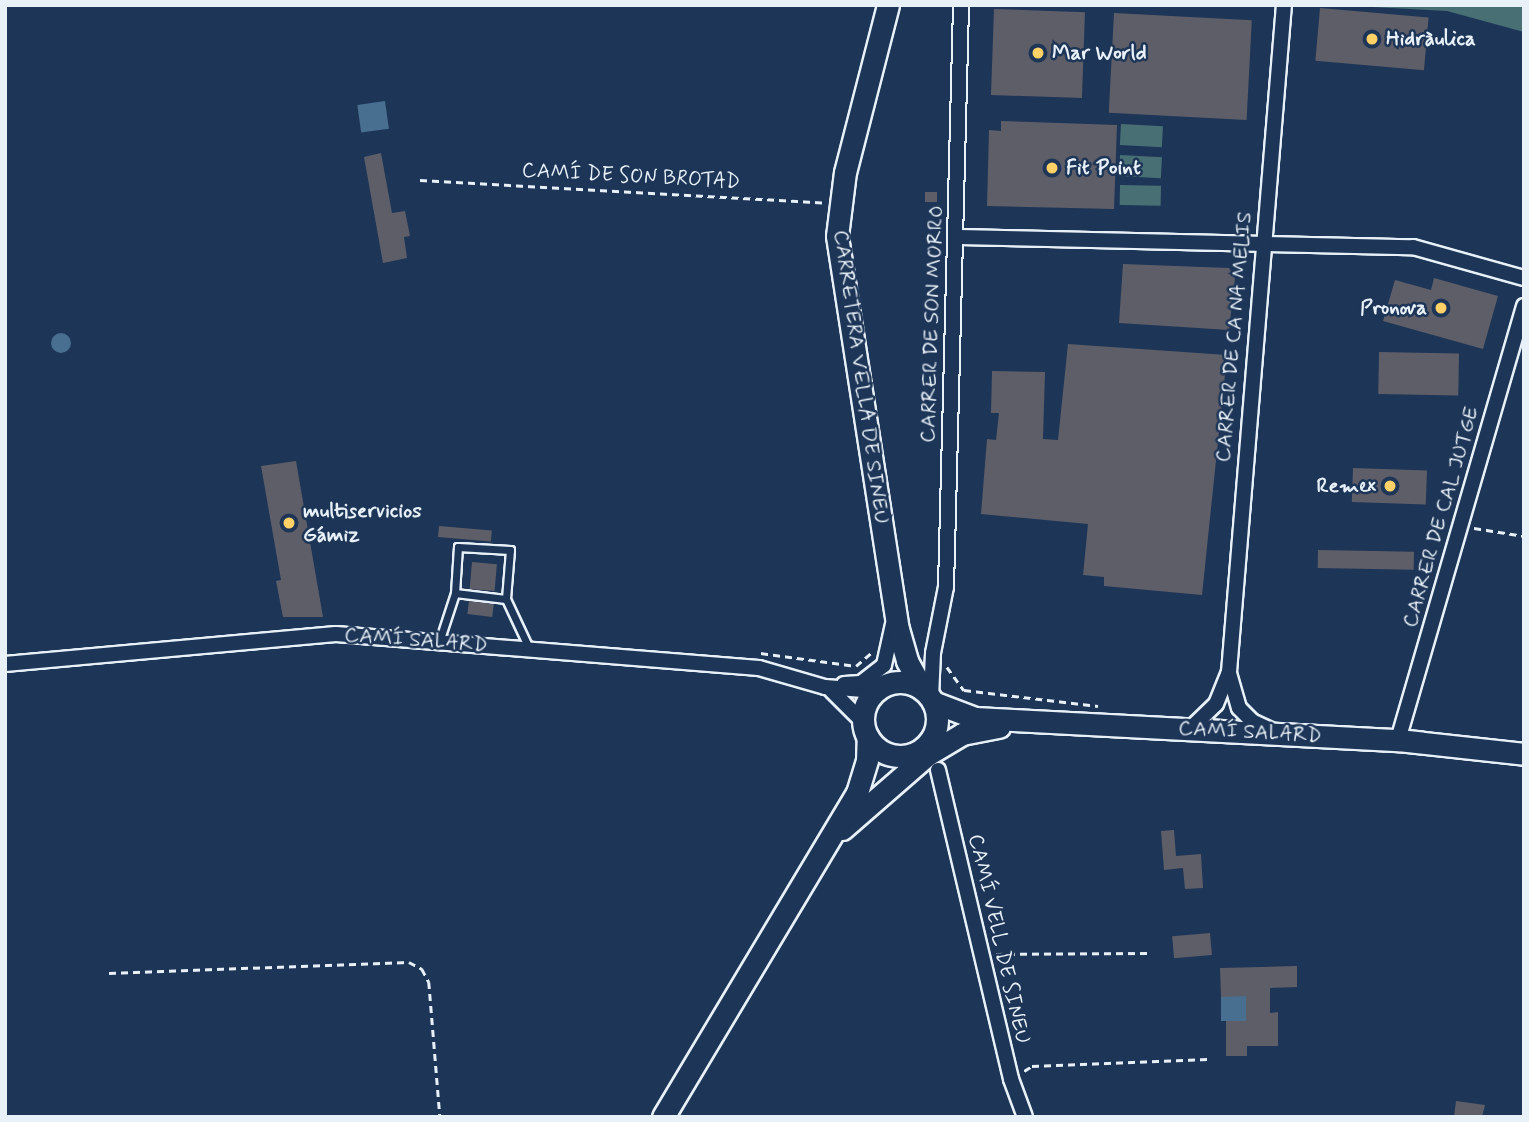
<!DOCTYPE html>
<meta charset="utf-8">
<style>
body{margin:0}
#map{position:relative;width:1529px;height:1122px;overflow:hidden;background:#1d3557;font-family:Mynerve,sans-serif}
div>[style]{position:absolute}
.green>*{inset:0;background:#487074;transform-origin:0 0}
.water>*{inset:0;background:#486e90;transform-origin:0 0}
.round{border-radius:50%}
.building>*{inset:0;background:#5e5e68;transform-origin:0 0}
.path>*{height:2.5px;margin-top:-1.25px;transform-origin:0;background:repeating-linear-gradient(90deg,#e8f1f8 0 7px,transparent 0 12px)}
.roads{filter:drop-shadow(2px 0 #e8f1f8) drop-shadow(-2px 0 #e8f1f8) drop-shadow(0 2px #e8f1f8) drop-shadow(0 -2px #e8f1f8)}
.lane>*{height:7px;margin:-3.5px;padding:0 3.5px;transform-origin:3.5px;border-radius:3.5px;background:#1d3557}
.street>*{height:14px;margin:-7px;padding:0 7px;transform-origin:7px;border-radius:7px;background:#1d3557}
.primary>*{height:21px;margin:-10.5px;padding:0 10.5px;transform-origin:10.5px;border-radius:10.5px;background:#1d3557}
.primary>.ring{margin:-10.5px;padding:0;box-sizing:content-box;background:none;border:21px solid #1d3557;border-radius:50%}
.dots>*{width:19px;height:19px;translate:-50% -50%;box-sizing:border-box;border:4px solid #1d3557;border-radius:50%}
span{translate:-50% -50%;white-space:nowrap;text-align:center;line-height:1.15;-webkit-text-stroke:5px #1d3557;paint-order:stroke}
.poi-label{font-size:21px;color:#e8f1f8;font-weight:700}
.left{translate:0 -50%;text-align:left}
.right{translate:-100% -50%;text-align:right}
.street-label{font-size:21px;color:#e8f1f8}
.frame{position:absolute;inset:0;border:7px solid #e8f1f8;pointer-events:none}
</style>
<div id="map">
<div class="green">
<i style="clip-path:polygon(1336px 5px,1524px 5px,1524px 32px,1447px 11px)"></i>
<i style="left:1121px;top:124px;width:42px;height:21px;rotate:3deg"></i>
<i style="left:1120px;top:155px;width:42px;height:21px;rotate:3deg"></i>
<i style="left:1120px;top:185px;width:41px;height:20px;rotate:1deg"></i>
</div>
<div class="water">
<i style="left:385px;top:101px;width:28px;height:28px;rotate:82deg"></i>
<i class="round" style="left:51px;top:333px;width:20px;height:20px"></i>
<i style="left:1246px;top:996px;width:25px;height:25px;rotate:90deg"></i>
</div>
<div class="building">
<i style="left:1320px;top:8px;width:109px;height:53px;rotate:5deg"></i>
<i style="left:994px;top:9px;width:91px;height:86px;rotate:2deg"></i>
<i style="left:1114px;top:13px;width:138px;height:100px;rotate:3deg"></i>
<i style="clip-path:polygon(1001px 121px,1117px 125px,1114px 209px,987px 206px,989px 130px,1001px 131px)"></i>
<i style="clip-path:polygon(381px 153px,392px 213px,405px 211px,410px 236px,404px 237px,407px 258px,383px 263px,364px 157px)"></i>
<i style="left:925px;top:192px;width:12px;height:10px"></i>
<i style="clip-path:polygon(1123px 264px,1229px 268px,1235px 279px,1229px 330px,1119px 323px)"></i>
<i style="clip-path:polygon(1434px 278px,1498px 296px,1483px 349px,1383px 321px,1395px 280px,1431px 290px)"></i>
<i style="clip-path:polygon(1068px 344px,1227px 355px,1202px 595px,1104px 586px,1104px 577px,1083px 575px,1088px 524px,981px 514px,987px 439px,996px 440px,999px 413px,991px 413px,992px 371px,1045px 372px,1043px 439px,1058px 440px)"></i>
<i style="left:1379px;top:352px;width:80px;height:42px;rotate:1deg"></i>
<i style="clip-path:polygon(296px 461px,323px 617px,283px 617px,276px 581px,281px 580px,261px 466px)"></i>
<i style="left:1353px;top:468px;width:74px;height:34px;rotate:2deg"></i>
<i style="left:439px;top:526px;width:53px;height:11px;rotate:5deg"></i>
<i style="left:1318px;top:550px;width:96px;height:18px;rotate:1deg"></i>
<i style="left:472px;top:562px;width:25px;height:27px;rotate:5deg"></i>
<i style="left:469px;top:601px;width:25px;height:13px;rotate:7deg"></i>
<i style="clip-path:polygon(1174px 830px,1176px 856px,1201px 854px,1203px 888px,1185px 889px,1183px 868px,1164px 870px,1161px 831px)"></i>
<i style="left:1210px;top:933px;width:22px;height:38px;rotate:85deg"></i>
<i style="clip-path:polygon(1297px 966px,1297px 987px,1270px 988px,1270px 1013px,1278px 1012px,1278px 1046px,1247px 1046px,1247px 1056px,1226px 1056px,1226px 1021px,1246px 1021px,1246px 996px,1221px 997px,1220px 968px)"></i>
<i style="clip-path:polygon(1456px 1101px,1485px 1105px,1482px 1117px,1454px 1117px)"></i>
</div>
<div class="path">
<i style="left:420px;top:180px;width:407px;rotate:3.2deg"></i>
<i style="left:1474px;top:528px;width:51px;rotate:9.1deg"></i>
<i style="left:761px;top:653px;width:96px;rotate:7.8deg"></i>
<i style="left:856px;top:666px;width:20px;rotate:-41deg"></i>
<i style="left:947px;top:667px;width:29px;rotate:54deg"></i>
<i style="left:964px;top:690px;width:135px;rotate:6.8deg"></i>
<i style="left:996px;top:954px;width:154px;rotate:-0.4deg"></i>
<i style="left:109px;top:973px;width:300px;rotate:-2.1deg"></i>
<i style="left:409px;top:962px;width:15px;rotate:28deg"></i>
<i style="left:422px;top:969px;width:15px;rotate:62deg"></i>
<i style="left:429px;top:982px;width:135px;rotate:85.3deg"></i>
<i style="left:1024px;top:1071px;width:9px;rotate:-32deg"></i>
<i style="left:1032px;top:1066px;width:176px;rotate:-2.3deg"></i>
</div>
<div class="roads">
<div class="lane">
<i style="left:455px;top:593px;width:46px;rotate:-86.3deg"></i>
<i style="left:458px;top:547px;width:52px;rotate:3.3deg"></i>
<i style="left:510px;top:550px;width:49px;rotate:94.7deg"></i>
<i style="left:439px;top:642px;width:52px;rotate:-71.9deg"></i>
<i style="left:455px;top:593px;width:51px;rotate:6.7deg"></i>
<i style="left:506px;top:599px;width:54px;rotate:64.9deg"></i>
</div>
<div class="street">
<i style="left:956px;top:237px;width:457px;rotate:1.3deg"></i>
<i style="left:1413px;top:247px;width:115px;rotate:15.6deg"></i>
<i style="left:5px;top:664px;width:332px;rotate:-5.2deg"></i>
<i style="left:336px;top:634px;width:424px;rotate:4.6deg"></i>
<i style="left:759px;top:668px;width:69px;rotate:16.1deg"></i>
<i style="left:825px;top:687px;width:51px;rotate:4.5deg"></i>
<i style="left:844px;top:684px;width:17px;rotate:-3deg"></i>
<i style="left:861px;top:683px;width:29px;rotate:-38deg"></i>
<i style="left:884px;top:665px;width:42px;rotate:-77.6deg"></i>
<i style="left:832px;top:691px;width:44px;rotate:45deg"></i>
<i style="left:931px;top:697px;width:44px;rotate:-87.4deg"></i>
<i style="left:933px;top:653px;width:67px;rotate:-78.9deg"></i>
<i style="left:946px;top:587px;width:582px;rotate:-88.52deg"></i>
<i style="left:1269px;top:729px;width:19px;rotate:-155deg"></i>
<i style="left:1252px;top:721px;width:18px;rotate:-135deg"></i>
<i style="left:1239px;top:708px;width:37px;rotate:-106deg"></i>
<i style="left:1229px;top:672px;width:669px;rotate:-85.29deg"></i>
<i style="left:1189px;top:730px;width:37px;rotate:-44deg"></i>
<i style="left:1216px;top:704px;width:35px;rotate:-68deg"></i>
<i style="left:1398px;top:740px;width:452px;rotate:-73.8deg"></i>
<i style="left:938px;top:770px;width:318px;rotate:76.7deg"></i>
<i style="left:1011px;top:1079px;width:40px;rotate:69.8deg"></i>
</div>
<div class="primary">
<i style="left:888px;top:5px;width:172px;rotate:104.4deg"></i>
<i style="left:845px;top:172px;width:64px;rotate:97.1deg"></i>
<i style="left:837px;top:236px;width:398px;rotate:81.2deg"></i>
<i style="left:898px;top:629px;width:33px;rotate:74deg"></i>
<i style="left:907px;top:661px;width:31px;rotate:61deg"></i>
<i class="ring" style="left:863px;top:682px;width:53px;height:53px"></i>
<i style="left:933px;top:702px;width:45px;rotate:20.9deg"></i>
<i style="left:975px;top:718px;width:424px;rotate:3deg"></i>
<i style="left:1398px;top:740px;width:127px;rotate:6.3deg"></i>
<i style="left:842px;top:829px;width:113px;rotate:-41deg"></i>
<i style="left:927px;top:755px;width:41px;rotate:-31deg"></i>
<i style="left:962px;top:734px;width:38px;rotate:-11deg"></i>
<i style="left:663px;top:1117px;width:378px;rotate:-59.1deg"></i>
<i style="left:857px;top:793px;width:34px;rotate:-73deg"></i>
<i style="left:867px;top:760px;width:23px;rotate:-88deg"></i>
</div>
</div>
<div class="dots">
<i style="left:1372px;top:39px;background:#ffd166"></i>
<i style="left:1038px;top:53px;background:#ffd166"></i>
<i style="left:1052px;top:168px;background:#ffd166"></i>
<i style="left:1441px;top:308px;background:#ffd166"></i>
<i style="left:1390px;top:486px;background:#ffd166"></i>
<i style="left:289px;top:523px;background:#ffd166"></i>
</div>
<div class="poi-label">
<span class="left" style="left:1386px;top:39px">Hidràulica</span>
<span class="left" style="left:1052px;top:53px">Mar World</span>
<span class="left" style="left:1066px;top:168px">Fit Point</span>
<span class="right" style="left:1427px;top:308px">Pronova</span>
<span class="right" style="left:1376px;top:486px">Remex</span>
<span class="left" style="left:303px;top:523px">multiservicios<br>Gámiz</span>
</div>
<div class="street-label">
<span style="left:631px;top:176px;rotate:3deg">CAMÍ DE SON BROTAD</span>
<span style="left:932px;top:324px;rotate:-88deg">CARRER DE SON MORRO</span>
<span style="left:1234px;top:337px;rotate:-85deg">CARRER DE CA NA MELIS</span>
<span style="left:861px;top:377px;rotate:82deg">CARRETERA VELLA DE SINEU</span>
<span style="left:1441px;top:517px;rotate:-74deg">CARRER DE CAL JUTGE</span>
<span style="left:416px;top:640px;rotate:4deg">CAMÍ SALARD</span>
<span style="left:1250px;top:732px;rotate:3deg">CAMÍ SALARD</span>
<span style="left:999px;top:939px;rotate:77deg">CAMÍ VELL DE SINEU</span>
</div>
<div class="frame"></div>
</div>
